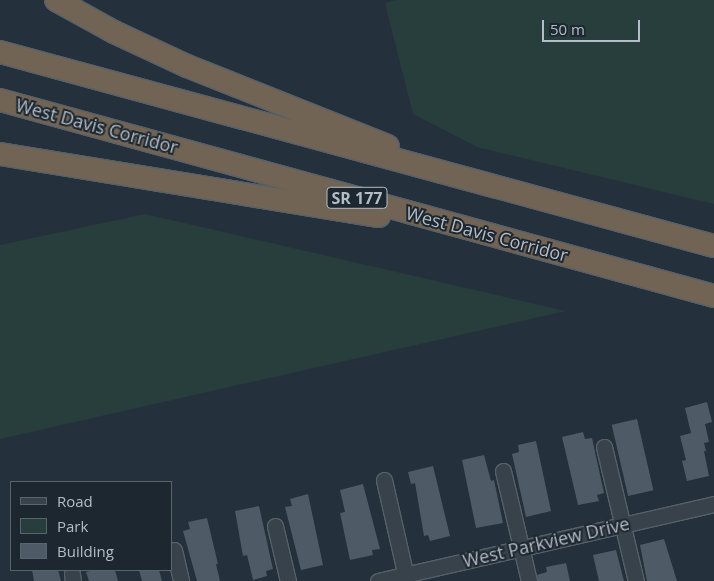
<!DOCTYPE html>
<style>
body{margin:0}
#map{position:relative;width:714px;height:581px;overflow:hidden;background:#24303b;font-family:"Open Sans",sans-serif}
div>[style]{position:absolute}
.green>*{inset:0;background:#273e3d}
.building>*{inset:0;background:#4e5b67;transform-origin:0 0}
.roads{filter:drop-shadow(1px 0 #566069) drop-shadow(-1px 0 #566069) drop-shadow(0 1px #566069) drop-shadow(0 -1px #566069)}
.minor>*{height:15px;margin:-7.5px;padding:0 7.5px;transform-origin:7.5px;border-radius:7.5px;background:#38424b}
.highway>*{height:22px;margin:-11px;padding:0 11px;transform-origin:11px;border-radius:11px;background:#716455}
span{translate:-50% -50%;white-space:nowrap;text-align:center;line-height:1.15;-webkit-text-stroke:4px #1d2730;paint-order:stroke}
.shield-label span{padding:1px 4px;background:#1d2730;border:1px solid;border-radius:4px;-webkit-text-stroke-width:0}
.shield-label{font-size:16px;color:#b4bdc7;font-weight:700}
.street-label{font-size:18px;color:#b4bdc7}
.legend{position:absolute;left:10px;top:481px;width:162px;height:90px;box-sizing:border-box;background:#1d2730;border:1px solid #59636c;margin:0;padding:6px 9px;list-style:none;font-size:15px;color:#b4bdc7}
.legend li{display:flex;align-items:center;gap:10px;height:25px}
.legend b{width:25px;border:1px solid #59636c}
.scale{position:absolute;left:542px;top:20px;width:98px;height:22px;box-sizing:border-box;border:2px solid #b4bdc7;border-top:0;padding-left:6px;font-size:15px;line-height:18px;white-space:nowrap;color:#b4bdc7;-webkit-text-stroke:4px #1d2730;paint-order:stroke}
</style>
<div id="map">
<div class="green">
<i style="clip-path:polygon(397px 0,714px 0,714px 204px,477px 147px,413px 114px,385px 3px)"></i>
<i style="clip-path:polygon(145px 214px,566px 311px,0 439px,0 245px)"></i>
</div>
<div class="building">
<i style="clip-path:polygon(707px 402px,712px 422px,705px 424px,709px 442px,704px 443px,706px 451px,704px 451px,709px 476px,687px 481px,682px 461px,686px 460px,680px 436px,691px 433px,685px 408px)"></i>
<i style="left:637px;top:419px;width:73px;height:26px;rotate:77deg"></i>
<i style="clip-path:polygon(583px 432px,585px 439px,592px 438px,604px 493px,597px 495px,599px 501px,578px 505px,562px 437px)"></i>
<i style="clip-path:polygon(536px 441px,551px 511px,526px 517px,512px 454px,519px 452px,518px 445px)"></i>
<i style="clip-path:polygon(484px 455px,491px 481px,494px 480px,503px 523px,476px 528px,462px 460px)"></i>
<i style="clip-path:polygon(433px 466px,450px 536px,430px 541px,428px 535px,424px 536px,415px 483px,411px 484px,408px 472px)"></i>
<i style="clip-path:polygon(363px 484px,380px 549px,372px 550px,373px 555px,350px 560px,340px 513px,345px 512px,340px 490px)"></i>
<i style="clip-path:polygon(308px 494px,323px 565px,301px 570px,285px 507px,292px 506px,290px 499px)"></i>
<i style="clip-path:polygon(259px 506px,273px 569px,266px 571px,267px 576px,253px 580px,247px 555px,243px 556px,235px 511px)"></i>
<i style="clip-path:polygon(207px 518px,218px 564px,216px 564px,220px 581px,197px 581px,183px 531px,190px 529px,188px 522px)"></i>
<i style="clip-path:polygon(664px 539px,677px 581px,647px 581px,640px 545px)"></i>
<i style="clip-path:polygon(616px 550px,624px 581px,599px 581px,593px 555px)"></i>
<i style="clip-path:polygon(566px 563px,570px 581px,538px 581px,537px 575px,547px 572px,546px 567px)"></i>
<i style="clip-path:polygon(32px 570px,58px 570px,61px 581px,34px 581px)"></i>
<i style="clip-path:polygon(94px 570px,115px 570px,118px 581px,89px 581px,86px 572px)"></i>
<i style="clip-path:polygon(139px 570px,159px 570px,162px 581px,142px 581px)"></i>
</div>
<div class="roads">
<div class="minor">
<i style="left:604px;top:447px;width:138px;rotate:76.6deg"></i>
<i style="left:503px;top:471px;width:113px;rotate:76.7deg"></i>
<i style="left:384px;top:480px;width:104px;rotate:77.2deg"></i>
<i style="left:275px;top:526px;width:57px;rotate:76.7deg"></i>
<i style="left:174px;top:550px;width:32px;rotate:77deg"></i>
<i style="left:72px;top:574px;width:7px;rotate:82deg"></i>
<i style="left:378px;top:581px;width:345px;rotate:-12.9deg"></i>
</div>
<div class="highway">
<i style="left:56px;top:0;width:66px;rotate:28.9deg"></i>
<i style="left:114px;top:32px;width:81px;rotate:25deg"></i>
<i style="left:187px;top:66px;width:216px;rotate:21.7deg"></i>
<i style="left:0;top:52px;width:740px;rotate:15.2deg"></i>
<i style="left:0;top:100px;width:740px;rotate:15.35deg"></i>
<i style="left:0;top:154px;width:384px;rotate:9.3deg"></i>
</div>
</div>
<div class="shield-label">
<span style="left:357px;top:198px">SR 177</span>
</div>
<div class="street-label">
<span style="left:97px;top:126px;rotate:15deg">West Davis Corridor</span>
<span style="left:487px;top:234px;rotate:15deg">West Davis Corridor</span>
<span style="left:546px;top:542px;rotate:-13deg">West Parkview Drive</span>
</div>
<ul class="legend">
<li><b style="height:6px;background:#38424b"></b>Road</li>
<li><b style="height:14px;background:#273e3d"></b>Park</li>
<li><b style="height:14px;background:#4e5b67"></b>Building</li>
</ul>
<div class="scale">50 m</div>
</div>
